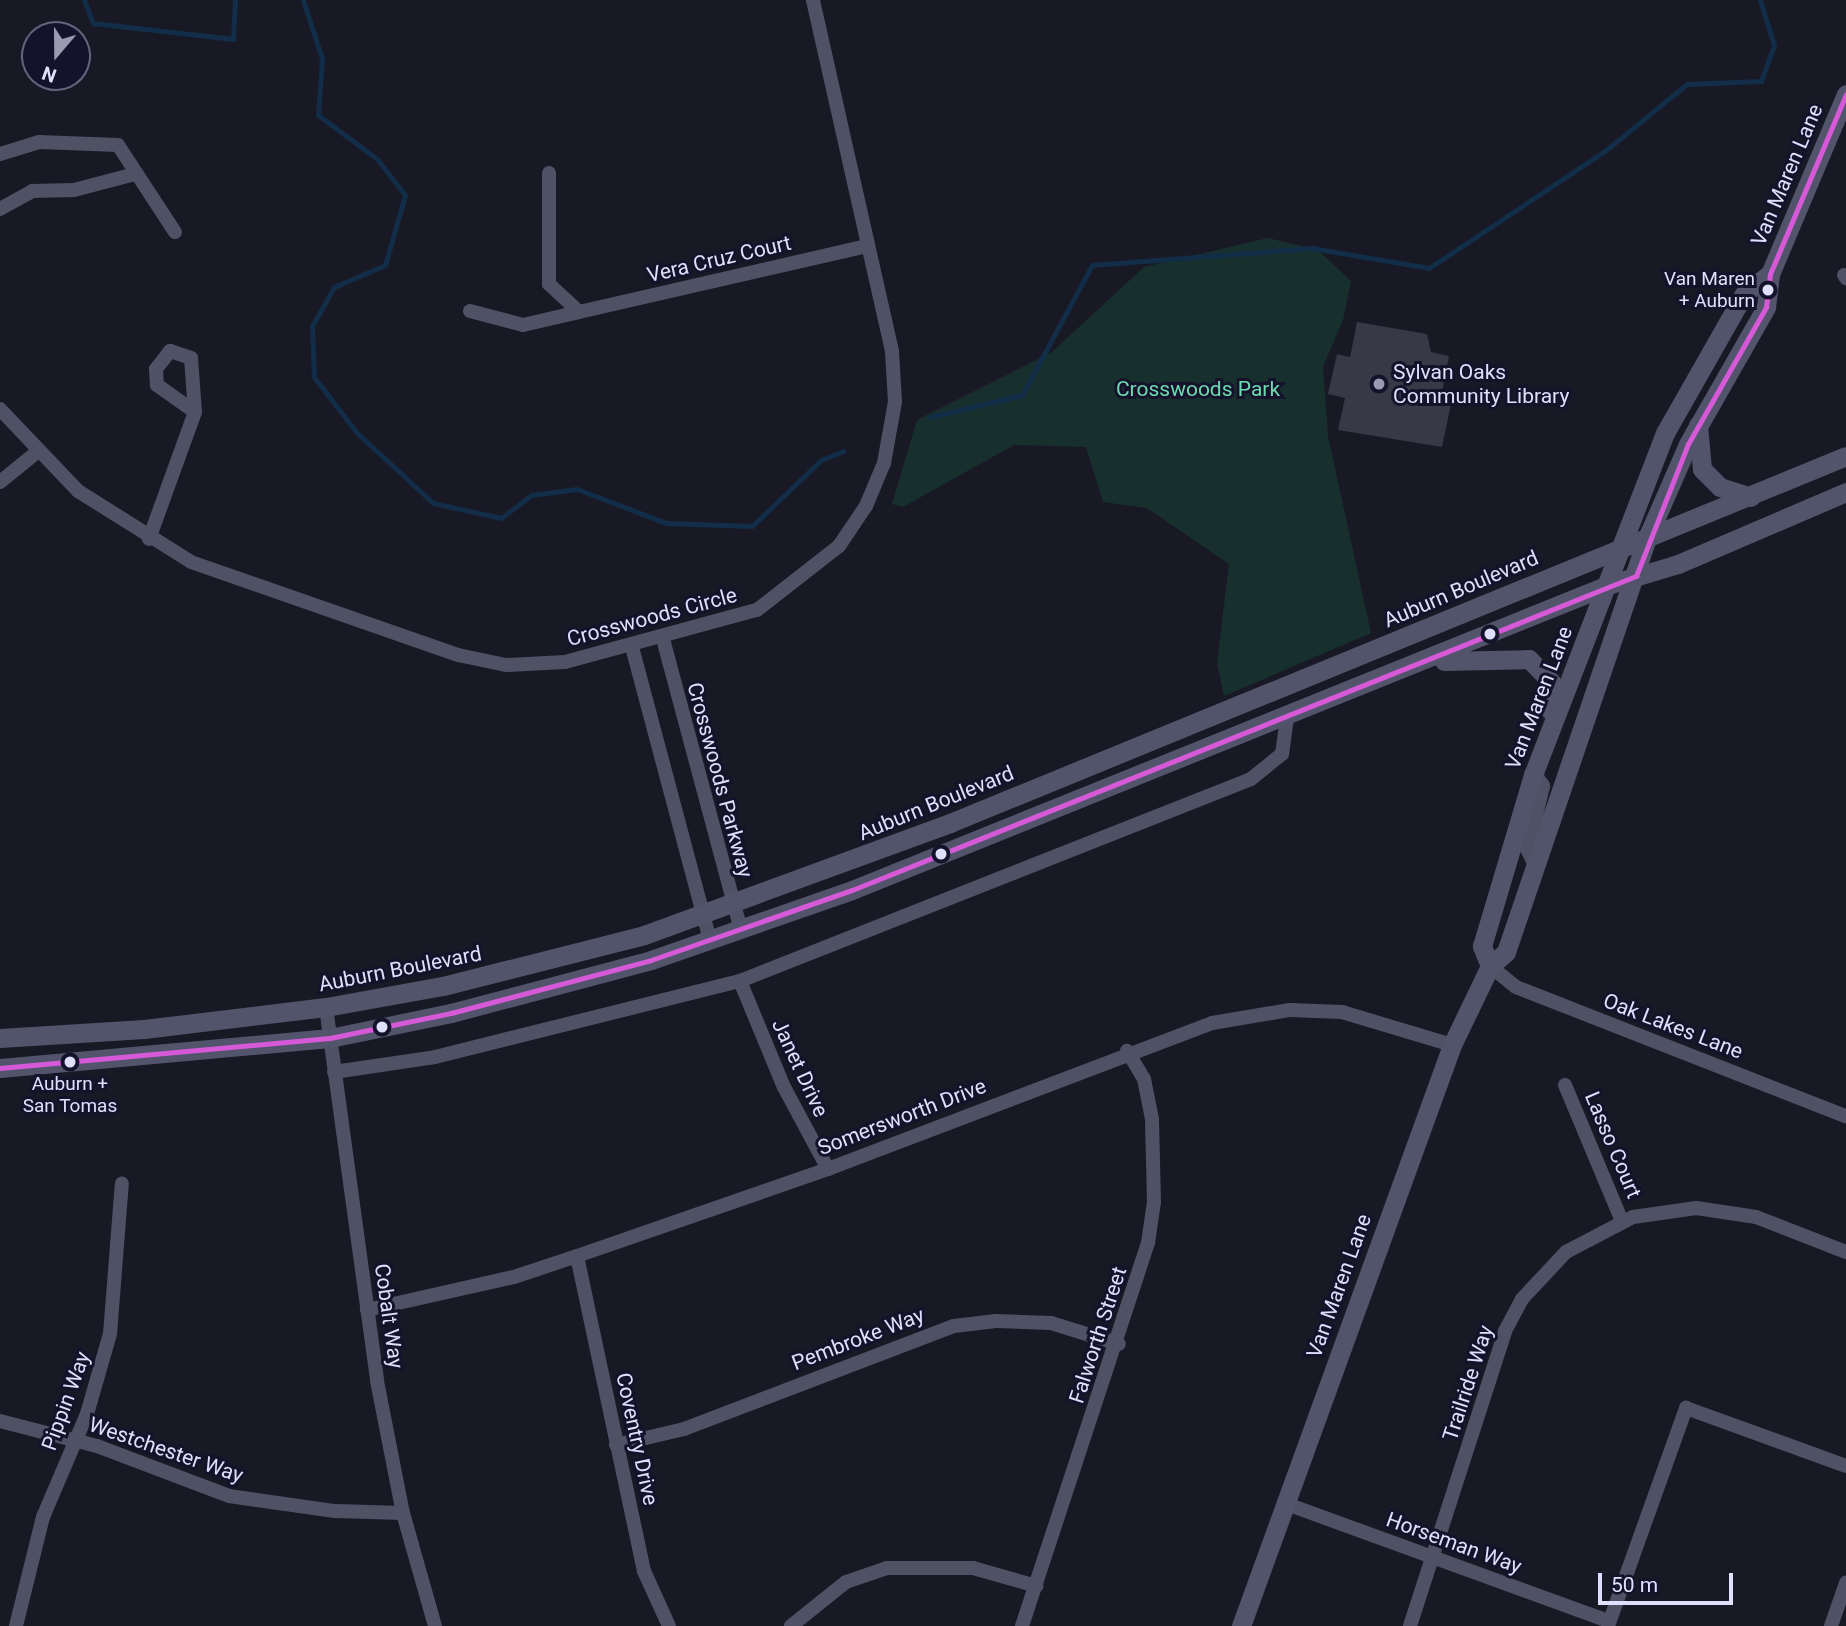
<!DOCTYPE html>
<style>
body{margin:0}
#map{position:relative;width:1846px;height:1626px;overflow:hidden;background:#191925;font-family:Roboto,sans-serif}
div>[style]{position:absolute}
.green>*{inset:0;background:#17302e}
.stream>*{height:5px;margin:-2.5px;padding:0 2.5px;transform-origin:2.5px;border-radius:2.5px;background:#122d48}
.building>*{inset:0;background:#383846}
.minor>*{height:14px;margin:-7px;padding:0 7px;transform-origin:7px;border-radius:7px;background:#4f5165}
.tertiary>*{height:18px;margin:-9px;padding:0 9px;transform-origin:9px;border-radius:9px;background:#4f5165}
.secondary>*{height:19px;margin:-9.5px;padding:0 9.5px;transform-origin:9.5px;border-radius:9.5px;background:#52546b}
.bus-1>*{height:5px;margin:-2.5px;padding:0 2.5px;transform-origin:2.5px;border-radius:2.5px;background:#d65ad8}
.dots>*{width:19px;height:19px;translate:-50% -50%;box-sizing:border-box;border:4px solid #14132b;border-radius:50%}
span{translate:-50% -50%;white-space:nowrap;text-align:center;line-height:1.15;-webkit-text-stroke:6px #14132b;paint-order:stroke}
.bus-label{font-size:19px;color:#dfe0fd}
.right{translate:-100% -50%;text-align:right}
.street-label{font-size:21px;color:#dfe0fd}
.poi-label{font-size:21px;color:#dfe0fd}
.left{translate:0 -50%;text-align:left}
.park-label{font-size:21px;color:#6edaaf}
.north{position:absolute;left:21px;top:21px;width:70px;height:70px;box-sizing:border-box;background:#14132b;border:2px solid #65657f;border-radius:50%;rotate:200deg;font-size:19px;font-weight:700;line-height:28px;text-align:center;color:#dfe0fd}
.north::after{content:'';display:block;margin:auto;width:24px;height:32px;background:#9a9ab1;clip-path:polygon(50% 0,100% 100%,50% 72%,0 100%)}
.scale{position:absolute;left:1598px;top:1573px;width:135px;height:32px;box-sizing:border-box;border:4px solid #dfe0fd;border-top:0;padding-left:9px;font-size:21px;line-height:24px;white-space:nowrap;color:#dfe0fd;-webkit-text-stroke:5px #14132b;paint-order:stroke}
</style>
<div id="map">
<div class="green">
<i style="clip-path:polygon(1268px 238px,1318px 250px,1351px 281px,1343px 320px,1323px 367px,1328px 436px,1371px 633px,1224px 696px,1217px 663px,1229px 564px,1147px 508px,1103px 502px,1086px 447px,1014px 445px,903px 507px,892px 504px,917px 420px,1052px 352px,1144px 267px)"></i>
</div>
<div class="stream">
<i style="left:84px;top:0;width:25px;rotate:69deg"></i>
<i style="left:93px;top:23px;width:141px;rotate:6.5deg"></i>
<i style="left:233px;top:39px;width:39px;rotate:-87deg"></i>
<i style="left:303px;top:0;width:62px;rotate:72.1deg"></i>
<i style="left:322px;top:59px;width:56px;rotate:94.1deg"></i>
<i style="left:318px;top:115px;width:74px;rotate:36.7deg"></i>
<i style="left:377px;top:159px;width:46px;rotate:52.1deg"></i>
<i style="left:405px;top:195px;width:73px;rotate:105.9deg"></i>
<i style="left:385px;top:265px;width:56px;rotate:156.7deg"></i>
<i style="left:334px;top:287px;width:45px;rotate:119.4deg"></i>
<i style="left:312px;top:326px;width:51px;rotate:87.8deg"></i>
<i style="left:314px;top:377px;width:71px;rotate:52.5deg"></i>
<i style="left:357px;top:433px;width:103px;rotate:42.6deg"></i>
<i style="left:433px;top:503px;width:70px;rotate:12.4deg"></i>
<i style="left:501px;top:518px;width:39px;rotate:-37deg"></i>
<i style="left:532px;top:495px;width:45px;rotate:-7.6deg"></i>
<i style="left:577px;top:489px;width:95px;rotate:20.9deg"></i>
<i style="left:666px;top:523px;width:86px;rotate:2deg"></i>
<i style="left:752px;top:526px;width:95px;rotate:-43.7deg"></i>
<i style="left:821px;top:460px;width:24px;rotate:-22deg"></i>
<i style="left:930px;top:417px;width:95px;rotate:-13.4deg"></i>
<i style="left:1022px;top:395px;width:148px;rotate:-61.7deg"></i>
<i style="left:1092px;top:265px;width:221px;rotate:-4.4deg"></i>
<i style="left:1312px;top:248px;width:119px;rotate:9.7deg"></i>
<i style="left:1429px;top:268px;width:213px;rotate:-33.7deg"></i>
<i style="left:1606px;top:150px;width:104px;rotate:-39.2deg"></i>
<i style="left:1687px;top:84px;width:74px;rotate:-2.3deg"></i>
<i style="left:1761px;top:81px;width:38px;rotate:-70deg"></i>
<i style="left:1774px;top:45px;width:47px;rotate:-107.3deg"></i>
</div>
<div class="building">
<i style="clip-path:polygon(1357px 322px,1427px 334px,1431px 352px,1449px 356px,1440px 402px,1451px 404px,1442px 447px,1338px 430px,1345px 398px,1328px 394px,1337px 354px,1350px 357px)"></i>
</div>
<div class="minor">
<i style="left:0;top:154px;width:41px;rotate:-17.1deg"></i>
<i style="left:39px;top:142px;width:79px;rotate:2.2deg"></i>
<i style="left:118px;top:145px;width:104px;rotate:56.8deg"></i>
<i style="left:549px;top:173px;width:111px;rotate:90deg"></i>
<i style="left:549px;top:284px;width:41px;rotate:43deg"></i>
<i style="left:579px;top:312px;width:296px;rotate:-12.9deg"></i>
<i style="left:0;top:209px;width:37px;rotate:-29deg"></i>
<i style="left:32px;top:191px;width:42px;rotate:-1.4deg"></i>
<i style="left:74px;top:190px;width:63px;rotate:-14.7deg"></i>
<i style="left:1844px;top:275px;width:4px;rotate:56deg"></i>
<i style="left:470px;top:311px;width:55px;rotate:14.8deg"></i>
<i style="left:523px;top:325px;width:57px;rotate:-13.1deg"></i>
<i style="left:170px;top:351px;width:22px;rotate:18deg"></i>
<i style="left:191px;top:358px;width:54px;rotate:85.8deg"></i>
<i style="left:195px;top:412px;width:47px;rotate:-144.6deg"></i>
<i style="left:157px;top:385px;width:16px;rotate:-94deg"></i>
<i style="left:156px;top:369px;width:23px;rotate:-52deg"></i>
<i style="left:0;top:409px;width:113px;rotate:46.4deg"></i>
<i style="left:78px;top:491px;width:133px;rotate:32.1deg"></i>
<i style="left:191px;top:562px;width:283px;rotate:19.2deg"></i>
<i style="left:458px;top:655px;width:49px;rotate:11.8deg"></i>
<i style="left:506px;top:665px;width:59px;rotate:-2.9deg"></i>
<i style="left:565px;top:662px;width:199px;rotate:-15.2deg"></i>
<i style="left:757px;top:610px;width:104px;rotate:-38deg"></i>
<i style="left:839px;top:546px;width:48px;rotate:-56deg"></i>
<i style="left:866px;top:506px;width:47px;rotate:-67.3deg"></i>
<i style="left:884px;top:463px;width:62px;rotate:-79.8deg"></i>
<i style="left:895px;top:402px;width:51px;rotate:-93.4deg"></i>
<i style="left:892px;top:351px;width:360px;rotate:-102.7deg"></i>
<i style="left:0;top:482px;width:48px;rotate:-39deg"></i>
<i style="left:149px;top:539px;width:135px;rotate:-70.1deg"></i>
<i style="left:663px;top:639px;width:301px;rotate:75deg"></i>
<i style="left:632px;top:647px;width:304px;rotate:75.1deg"></i>
<i style="left:1490px;top:966px;width:33px;rotate:39deg"></i>
<i style="left:1516px;top:987px;width:354px;rotate:21.4deg"></i>
<i style="left:740px;top:981px;width:115px;rotate:67.5deg"></i>
<i style="left:784px;top:1087px;width:93px;rotate:61.8deg"></i>
<i style="left:326px;top:1007px;width:377px;rotate:82.2deg"></i>
<i style="left:377px;top:1381px;width:135px;rotate:78.9deg"></i>
<i style="left:403px;top:1513px;width:117px;rotate:74.2deg"></i>
<i style="left:334px;top:1072px;width:102px;rotate:-8.4deg"></i>
<i style="left:435px;top:1057px;width:314px;rotate:-14deg"></i>
<i style="left:740px;top:981px;width:549px;rotate:-21.57deg"></i>
<i style="left:1251px;top:779px;width:40px;rotate:-39deg"></i>
<i style="left:1282px;top:754px;width:35px;rotate:-82deg"></i>
<i style="left:1565px;top:1085px;width:147px;rotate:67.3deg"></i>
<i style="left:577px;top:1256px;width:322px;rotate:78deg"></i>
<i style="left:644px;top:1571px;width:60px;rotate:65.6deg"></i>
<i style="left:367px;top:1310px;width:151px;rotate:-12.7deg"></i>
<i style="left:514px;top:1277px;width:66px;rotate:-18.4deg"></i>
<i style="left:577px;top:1256px;width:266px;rotate:-19.1deg"></i>
<i style="left:828px;top:1169px;width:411px;rotate:-20.8deg"></i>
<i style="left:1212px;top:1023px;width:79px;rotate:-9.5deg"></i>
<i style="left:1290px;top:1010px;width:52px;rotate:2.2deg"></i>
<i style="left:1342px;top:1012px;width:115px;rotate:16.7deg"></i>
<i style="left:0;top:1421px;width:100px;rotate:14.5deg"></i>
<i style="left:97px;top:1446px;width:141px;rotate:20.7deg"></i>
<i style="left:229px;top:1496px;width:107px;rotate:8.1deg"></i>
<i style="left:335px;top:1511px;width:68px;rotate:1.7deg"></i>
<i style="left:616px;top:1445px;width:70px;rotate:-13.2deg"></i>
<i style="left:684px;top:1429px;width:289px;rotate:-20.9deg"></i>
<i style="left:954px;top:1326px;width:42px;rotate:-6.8deg"></i>
<i style="left:996px;top:1321px;width:55px;rotate:2.1deg"></i>
<i style="left:1051px;top:1323px;width:71px;rotate:17.2deg"></i>
<i style="left:1284px;top:1503px;width:346px;rotate:20deg"></i>
<i style="left:16px;top:1626px;width:112px;rotate:-76.1deg"></i>
<i style="left:43px;top:1517px;width:112px;rotate:-66.9deg"></i>
<i style="left:87px;top:1414px;width:83px;rotate:-74deg"></i>
<i style="left:110px;top:1334px;width:151px;rotate:-85.5deg"></i>
<i style="left:791px;top:1626px;width:70px;rotate:-38.7deg"></i>
<i style="left:846px;top:1582px;width:43px;rotate:-18.9deg"></i>
<i style="left:887px;top:1568px;width:86px"></i>
<i style="left:973px;top:1568px;width:66px;rotate:15.9deg"></i>
<i style="left:1022px;top:1626px;width:403px;rotate:-71.8deg"></i>
<i style="left:1148px;top:1243px;width:41px;rotate:-81.7deg"></i>
<i style="left:1154px;top:1202px;width:83px;rotate:-91.4deg"></i>
<i style="left:1152px;top:1119px;width:41px;rotate:-101.3deg"></i>
<i style="left:1144px;top:1079px;width:33px;rotate:-121deg"></i>
<i style="left:1410px;top:1626px;width:310px;rotate:-72.1deg"></i>
<i style="left:1505px;top:1331px;width:36px;rotate:-62deg"></i>
<i style="left:1522px;top:1299px;width:64px;rotate:-46.9deg"></i>
<i style="left:1566px;top:1252px;width:76px;rotate:-27.6deg"></i>
<i style="left:1633px;top:1217px;width:64px;rotate:-8.1deg"></i>
<i style="left:1696px;top:1208px;width:61px;rotate:8.5deg"></i>
<i style="left:1756px;top:1217px;width:97px;rotate:21.3deg"></i>
<i style="left:1608px;top:1626px;width:232px;rotate:-70.3deg"></i>
<i style="left:1686px;top:1408px;width:170px;rotate:19.9deg"></i>
<i style="left:1831px;top:1626px;width:46px;rotate:-70.8deg"></i>
</div>
<div class="tertiary">
<i style="left:1533px;top:775px;width:14px;rotate:54deg"></i>
<i style="left:1541px;top:786px;width:61px;rotate:103.3deg"></i>
<i style="left:1527px;top:845px;width:20px;rotate:63deg"></i>
</div>
<div class="secondary">
<i style="left:1698px;top:425px;width:44px;rotate:84.8deg"></i>
<i style="left:1702px;top:469px;width:25px;rotate:45deg"></i>
<i style="left:1720px;top:487px;width:32px;rotate:18deg"></i>
<i style="left:1444px;top:661px;width:85px;rotate:-1.3deg"></i>
<i style="left:1529px;top:659px;width:32px;rotate:46deg"></i>
<i style="left:1551px;top:682px;width:28px;rotate:92deg"></i>
<i style="left:1490px;top:966px;width:22px;rotate:-112deg"></i>
<i style="left:1482px;top:946px;width:178px;rotate:-73.4deg"></i>
<i style="left:1533px;top:775px;width:367px;rotate:-68.9deg"></i>
<i style="left:1665px;top:433px;width:160px;rotate:-60.4deg"></i>
<i style="left:1744px;top:294px;width:33px;rotate:-38deg"></i>
<i style="left:0;top:1038px;width:144px;rotate:-3.6deg"></i>
<i style="left:144px;top:1029px;width:183px;rotate:-6.9deg"></i>
<i style="left:326px;top:1007px;width:119px;rotate:-10.2deg"></i>
<i style="left:443px;top:986px;width:207px;rotate:-14.2deg"></i>
<i style="left:644px;top:935px;width:326px;rotate:-20.1deg"></i>
<i style="left:950px;top:823px;width:968px;rotate:-22.27deg"></i>
<i style="left:0;top:1068px;width:331px;rotate:-5.2deg"></i>
<i style="left:330px;top:1038px;width:124px;rotate:-11.7deg"></i>
<i style="left:451px;top:1013px;width:207px;rotate:-14.8deg"></i>
<i style="left:651px;top:960px;width:213px;rotate:-19.2deg"></i>
<i style="left:852px;top:890px;width:815px;rotate:-21.97deg"></i>
<i style="left:1608px;top:585px;width:73px;rotate:-16.7deg"></i>
<i style="left:1678px;top:564px;width:183px;rotate:-23.2deg"></i>
<i style="left:1241px;top:1626px;width:618px;rotate:-70.04deg"></i>
<i style="left:1452px;top:1045px;width:88px;rotate:-64.3deg"></i>
<i style="left:1490px;top:966px;width:21px;rotate:-41deg"></i>
<i style="left:1506px;top:952px;width:437px;rotate:-71.2deg"></i>
<i style="left:1647px;top:538px;width:103px;rotate:-66.4deg"></i>
<i style="left:1688px;top:444px;width:158px;rotate:-60.3deg"></i>
<i style="left:1766px;top:307px;width:33px;rotate:-83deg"></i>
<i style="left:1770px;top:274px;width:195px;rotate:-67.1deg"></i>
</div>
<div class="bus-1">
<i style="left:0;top:1068px;width:331px;rotate:-5.2deg"></i>
<i style="left:330px;top:1038px;width:124px;rotate:-11.7deg"></i>
<i style="left:451px;top:1013px;width:207px;rotate:-14.8deg"></i>
<i style="left:651px;top:960px;width:213px;rotate:-19.2deg"></i>
<i style="left:852px;top:890px;width:845px;rotate:-21.83deg"></i>
<i style="left:1636px;top:576px;width:142px;rotate:-68.5deg"></i>
<i style="left:1688px;top:444px;width:158px;rotate:-60.3deg"></i>
<i style="left:1766px;top:307px;width:33px;rotate:-83deg"></i>
<i style="left:1770px;top:274px;width:195px;rotate:-67.1deg"></i>
</div>
<div class="dots">
<i style="left:1768px;top:290px;background:#dfe0fd"></i>
<i style="left:1379px;top:384px;background:#9a9ab1"></i>
<i style="left:1490px;top:634px;background:#dfe0fd"></i>
<i style="left:941px;top:854px;background:#dfe0fd"></i>
<i style="left:382px;top:1027px;background:#dfe0fd"></i>
<i style="left:70px;top:1062px;background:#dfe0fd"></i>
</div>
<div class="bus-label">
<span class="right" style="left:1755px;top:290px">Van Maren<br>+ Auburn</span>
<span style="left:70px;top:1095px">Auburn +<br>San Tomas</span>
</div>
<div class="street-label">
<span style="left:1787px;top:175px;rotate:-67deg">Van Maren Lane</span>
<span style="left:719px;top:259px;rotate:-13deg">Vera Cruz Court</span>
<span style="left:1461px;top:589px;rotate:-23deg">Auburn Boulevard</span>
<span style="left:652px;top:617px;rotate:-15deg">Crosswoods Circle</span>
<span style="left:1539px;top:698px;rotate:-69deg">Van Maren Lane</span>
<span style="left:720px;top:780px;rotate:75deg">Crosswoods Parkway</span>
<span style="left:936px;top:803px;rotate:-22deg">Auburn Boulevard</span>
<span style="left:400px;top:969px;rotate:-11deg">Auburn Boulevard</span>
<span style="left:1673px;top:1026px;rotate:21deg">Oak Lakes Lane</span>
<span style="left:800px;top:1068px;rotate:65deg">Janet Drive</span>
<span style="left:902px;top:1117px;rotate:-21deg">Somersworth Drive</span>
<span style="left:1613px;top:1145px;rotate:67deg">Lasso Court</span>
<span style="left:1339px;top:1286px;rotate:-70deg">Van Maren Lane</span>
<span style="left:389px;top:1316px;rotate:82deg">Cobalt Way</span>
<span style="left:1098px;top:1335px;rotate:-72deg">Falworth Street</span>
<span style="left:858px;top:1339px;rotate:-21deg">Pembroke Way</span>
<span style="left:1468px;top:1383px;rotate:-72deg">Trailride Way</span>
<span style="left:66px;top:1401px;rotate:-70deg">Pippin Way</span>
<span style="left:637px;top:1439px;rotate:78deg">Coventry Drive</span>
<span style="left:166px;top:1450px;rotate:19deg">Westchester Way</span>
<span style="left:1454px;top:1543px;rotate:20deg">Horseman Way</span>
</div>
<div class="poi-label">
<span class="left" style="left:1393px;top:384px">Sylvan Oaks<br>Community Library</span>
</div>
<div class="park-label">
<span style="left:1198px;top:389px">Crosswoods Park</span>
</div>
<div class="north">N</div>
<div class="scale">50 m</div>
</div>
